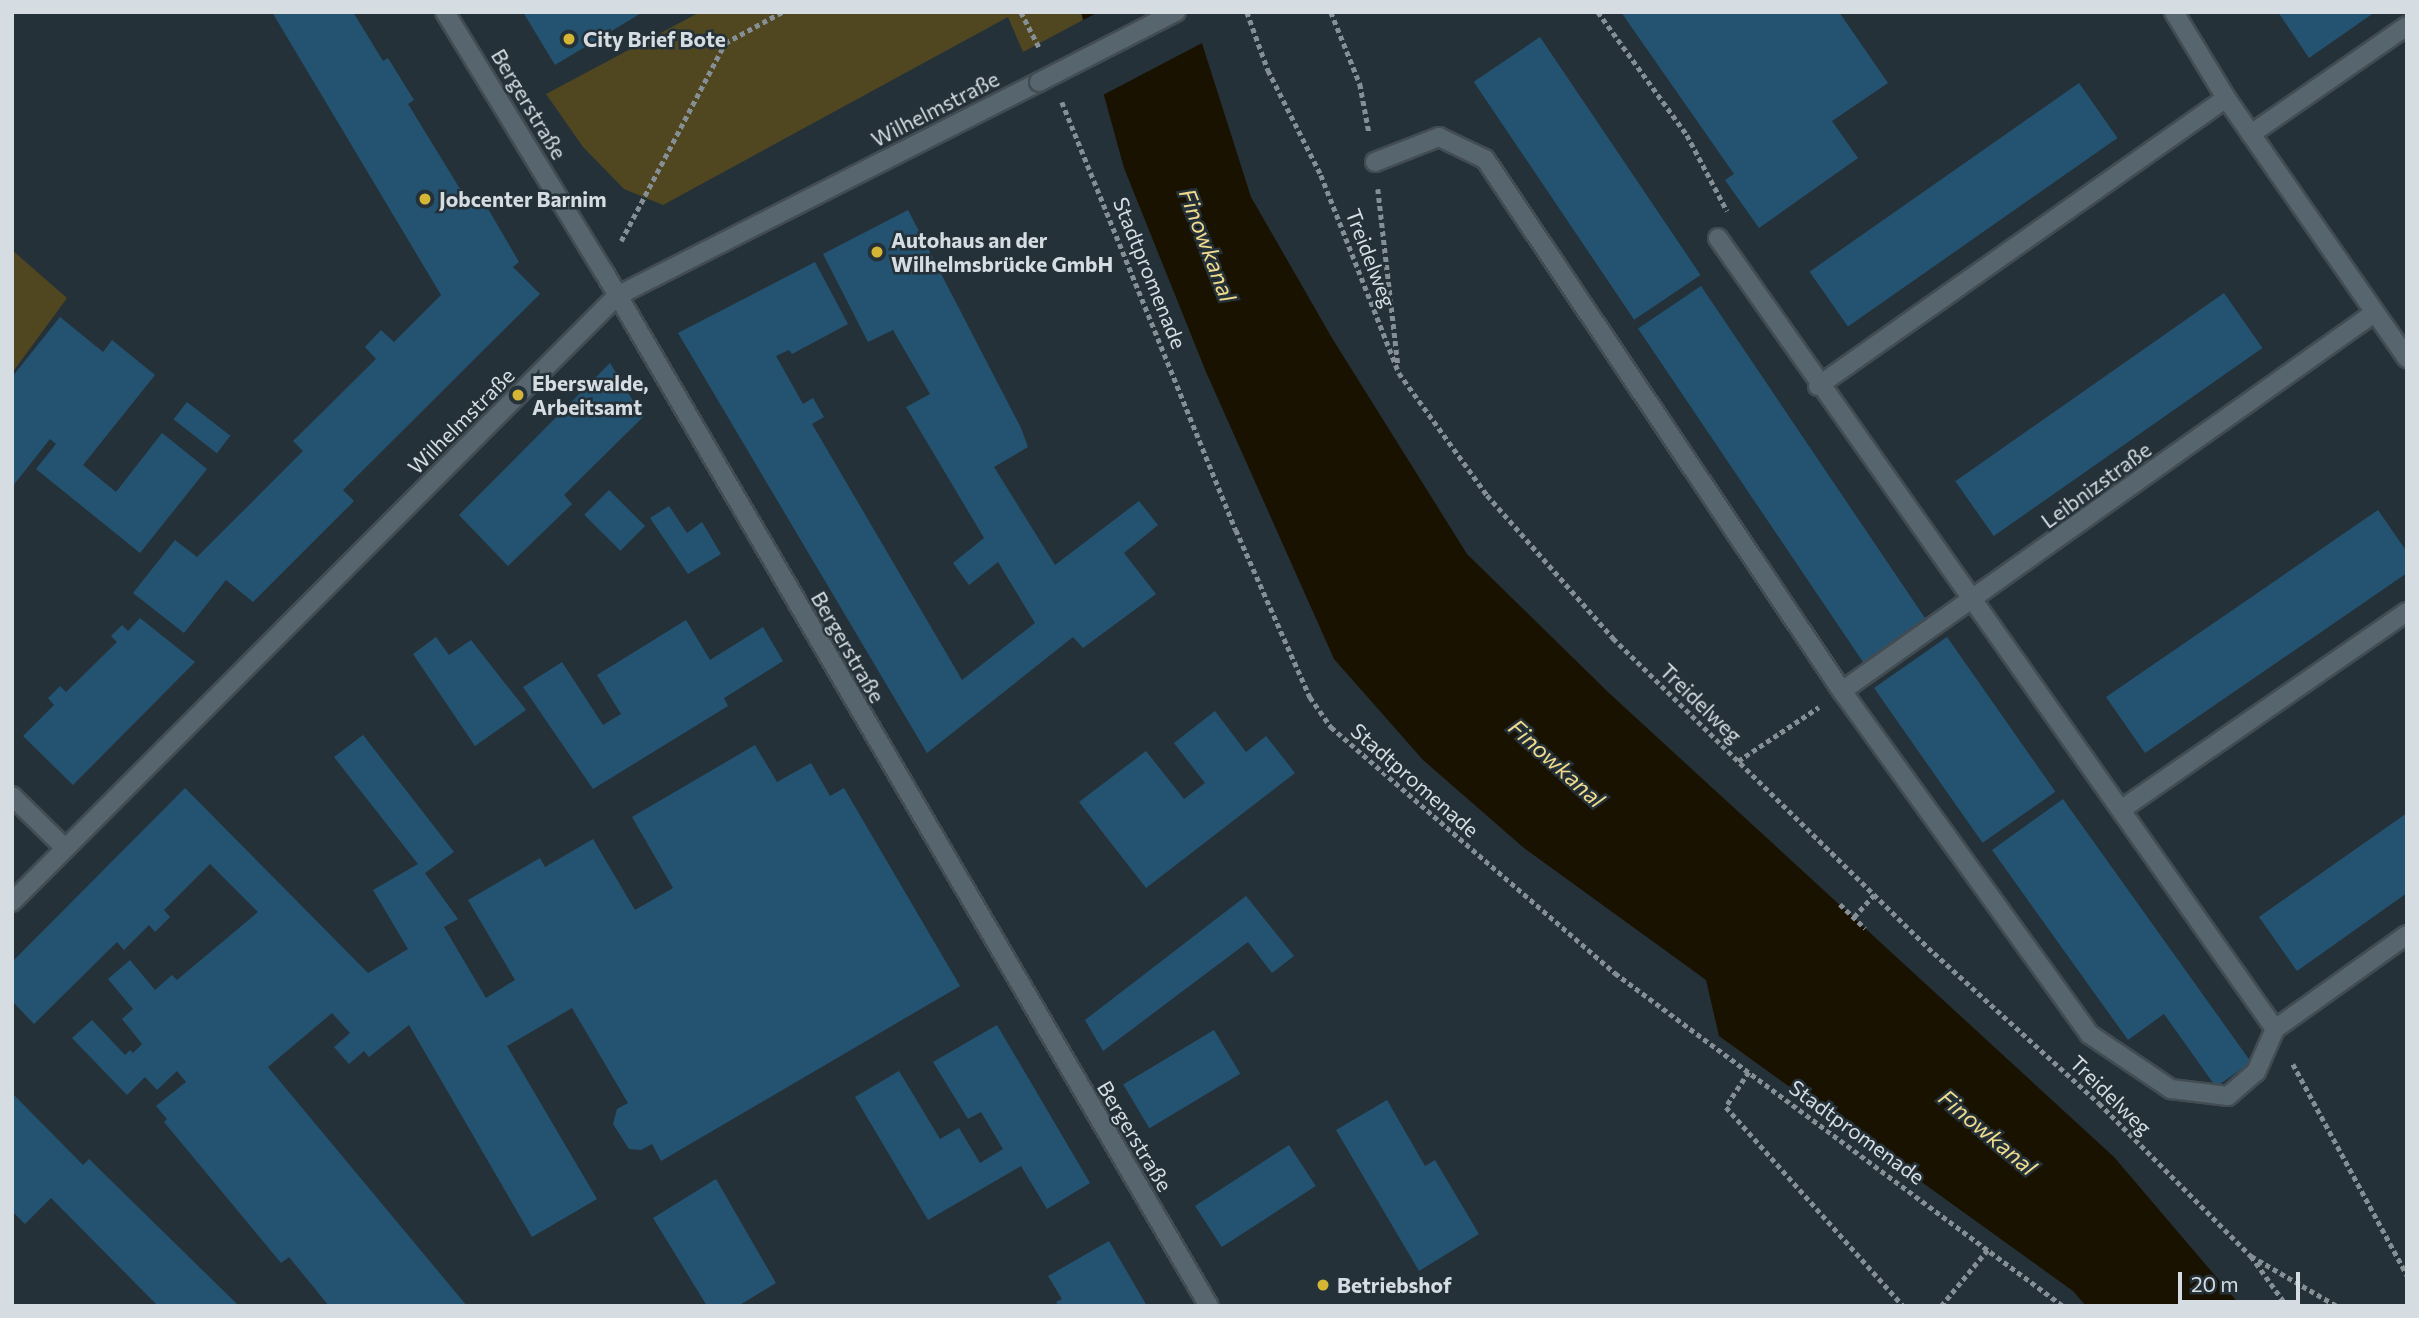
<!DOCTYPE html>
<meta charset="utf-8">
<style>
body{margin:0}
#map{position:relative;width:2419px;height:1318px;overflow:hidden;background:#253139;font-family:Commissioner,sans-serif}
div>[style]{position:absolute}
.green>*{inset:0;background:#50461f}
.water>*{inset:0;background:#191200}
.pier>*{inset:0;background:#253139}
.building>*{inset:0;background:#245371;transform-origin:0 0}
.path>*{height:4.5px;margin-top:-2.25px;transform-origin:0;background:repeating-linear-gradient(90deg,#858f95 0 5px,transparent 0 8.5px)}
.roads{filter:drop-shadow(2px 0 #424c52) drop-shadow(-2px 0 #424c52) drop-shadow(0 2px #424c52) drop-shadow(0 -2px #424c52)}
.service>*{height:18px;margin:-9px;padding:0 9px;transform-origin:9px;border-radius:9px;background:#57656e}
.minor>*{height:18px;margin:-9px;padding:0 9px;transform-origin:9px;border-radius:9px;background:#57656e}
.bridges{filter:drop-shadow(2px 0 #424c52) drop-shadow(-2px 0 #424c52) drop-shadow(0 2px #424c52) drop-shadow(0 -2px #424c52)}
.minor-bridge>*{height:18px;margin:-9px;padding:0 9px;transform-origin:9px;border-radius:9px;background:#57656e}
.dots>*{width:19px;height:19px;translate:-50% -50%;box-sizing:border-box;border:4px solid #253139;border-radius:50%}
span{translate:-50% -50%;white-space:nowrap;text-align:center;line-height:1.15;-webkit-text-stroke:5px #253139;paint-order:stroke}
.poi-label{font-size:21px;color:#d5dce2;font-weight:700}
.left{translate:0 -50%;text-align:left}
.street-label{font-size:21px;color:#d5dce2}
.water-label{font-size:23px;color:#f0db8d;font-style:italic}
.frame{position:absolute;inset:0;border:14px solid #d5dce2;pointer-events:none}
.scale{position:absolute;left:2178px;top:1272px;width:122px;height:32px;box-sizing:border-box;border:4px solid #d5dce2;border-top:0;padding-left:9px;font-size:21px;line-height:24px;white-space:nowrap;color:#d5dce2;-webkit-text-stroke:5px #253139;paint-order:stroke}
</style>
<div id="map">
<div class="green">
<i style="clip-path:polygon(700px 12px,1081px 12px,1083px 20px,1023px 52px,1008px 17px,663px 205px,624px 189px,583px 147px,546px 94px)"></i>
<i style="clip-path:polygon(12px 250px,67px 298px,12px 373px)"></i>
</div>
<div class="water">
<i style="clip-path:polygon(1081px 12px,1192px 12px,1251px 197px,1332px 338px,1467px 554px,1609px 693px,2114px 1157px,2241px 1306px,2086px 1306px,2073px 1291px,1719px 1036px,1706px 980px,1524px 848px,1423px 760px,1334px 659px,1206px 372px,1124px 168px)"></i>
</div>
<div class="pier">
<i style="clip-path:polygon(1098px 12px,1196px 12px,1206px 41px,1101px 96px,1080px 22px)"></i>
</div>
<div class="building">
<i style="clip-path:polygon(272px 12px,353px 12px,383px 61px,388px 58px,414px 100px,408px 104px,468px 202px,480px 195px,519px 262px,513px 267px,540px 294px,343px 490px,354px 501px,253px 602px,226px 580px,184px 633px,133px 593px,175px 540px,197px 557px,303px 451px,293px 441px,376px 359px,365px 347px,381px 330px,394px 342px,441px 295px)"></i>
<i style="clip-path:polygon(523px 12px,643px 12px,555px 65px)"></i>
<i style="clip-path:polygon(1621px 12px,1839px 12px,1888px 83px,1832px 121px,1858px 158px,1759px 228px,1725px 180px,1734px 174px)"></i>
<i style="clip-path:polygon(2278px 12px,2375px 12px,2309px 58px)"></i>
<i style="left:1540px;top:37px;width:287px;height:80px;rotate:56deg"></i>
<i style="left:2079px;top:83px;width:67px;height:329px;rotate:55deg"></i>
<i style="clip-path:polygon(908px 210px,1021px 428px,1028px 447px,994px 467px,1055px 565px,1139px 501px,1158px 525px,1124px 553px,1156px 594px,1083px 648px,1073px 637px,927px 753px,678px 333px,815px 262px,848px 324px,792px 354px,789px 350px,776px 356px,803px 404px,813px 398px,824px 417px,812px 424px,962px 680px,1035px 623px,998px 562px,969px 585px,953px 563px,984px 538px,906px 407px,930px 394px,893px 330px,868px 342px,823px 254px)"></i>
<i style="left:1701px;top:286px;width:403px;height:76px;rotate:56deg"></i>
<i style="left:2224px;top:293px;width:67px;height:328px;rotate:55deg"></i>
<i style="clip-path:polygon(60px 317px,103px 352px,112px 340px,155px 375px,83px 465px,116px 492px,162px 433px,207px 469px,140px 553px,36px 469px,56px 444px,50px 439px,12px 487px,12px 377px)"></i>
<i style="clip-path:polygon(610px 363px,643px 417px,564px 495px,572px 504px,508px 566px,459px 515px)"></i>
<i style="left:187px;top:402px;width:55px;height:22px;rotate:38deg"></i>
<i style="left:609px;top:490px;width:51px;height:35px;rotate:45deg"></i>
<i style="clip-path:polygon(669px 506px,687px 533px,702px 522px,721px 554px,688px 574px,650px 518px)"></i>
<i style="clip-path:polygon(2378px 510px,2407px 552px,2407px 573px,2145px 753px,2106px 697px)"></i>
<i style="clip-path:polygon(140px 618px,195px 662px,73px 785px,23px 736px,54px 705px,48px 698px,60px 686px,66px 692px,117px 642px,111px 636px,122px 625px,128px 631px)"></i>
<i style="clip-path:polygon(686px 620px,710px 660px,763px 627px,783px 661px,724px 698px,728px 706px,593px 789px,523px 687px,562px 662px,603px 725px,621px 714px,597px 675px)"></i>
<i style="clip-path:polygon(436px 637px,449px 655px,471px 640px,526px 710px,475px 746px,413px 654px)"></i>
<i style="left:1947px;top:637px;width:189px;height:89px;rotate:55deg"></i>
<i style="clip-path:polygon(1215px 711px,1246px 752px,1266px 736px,1295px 773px,1146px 888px,1079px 802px,1146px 751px,1184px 799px,1205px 783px,1174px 743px)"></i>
<i style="clip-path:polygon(363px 735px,454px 852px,425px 873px,458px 919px,444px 927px,486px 998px,515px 980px,468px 900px,540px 858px,545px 867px,593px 839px,635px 910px,673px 888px,632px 817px,755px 745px,777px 782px,811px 763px,830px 796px,844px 788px,960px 986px,661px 1161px,652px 1144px,641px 1150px,629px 1149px,613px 1124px,617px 1109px,628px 1103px,572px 1008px,507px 1046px,597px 1199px,532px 1237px,409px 1025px,369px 1057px,364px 1051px,349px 1064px,334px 1047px,350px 1033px,332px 1013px,268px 1067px,467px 1306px,329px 1306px,289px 1257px,281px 1263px,164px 1122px,167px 1119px,156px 1106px,186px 1082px,177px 1071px,157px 1090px,145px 1077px,127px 1095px,72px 1038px,92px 1020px,125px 1055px,130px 1050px,133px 1053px,142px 1044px,122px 1019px,133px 1009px,108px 979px,130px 960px,155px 990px,172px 975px,177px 980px,258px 912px,210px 864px,164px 910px,170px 917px,155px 932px,149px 925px,124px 950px,117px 942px,34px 1024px,12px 1001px,12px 962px,185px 788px,368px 973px,408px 949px,373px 890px,418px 864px,334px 757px)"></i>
<i style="clip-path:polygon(2063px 799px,2251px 1062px,2216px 1087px,2164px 1014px,2128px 1040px,1992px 850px)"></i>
<i style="clip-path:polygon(2407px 813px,2407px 893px,2297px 971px,2259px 917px)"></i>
<i style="clip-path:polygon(1246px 896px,1294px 956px,1272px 973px,1248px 942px,1103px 1051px,1085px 1020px)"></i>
<i style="clip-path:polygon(997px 1025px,1090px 1183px,1047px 1209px,1021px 1166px,928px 1220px,855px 1097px,899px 1071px,940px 1139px,959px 1128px,980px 1163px,1003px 1149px,981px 1112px,968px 1119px,933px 1062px)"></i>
<i style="left:1214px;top:1030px;width:51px;height:106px;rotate:59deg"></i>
<i style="clip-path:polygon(12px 1093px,83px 1165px,89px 1159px,239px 1306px,158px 1306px,51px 1198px,25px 1224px,12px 1211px)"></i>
<i style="clip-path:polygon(1387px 1100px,1425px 1166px,1435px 1160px,1479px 1234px,1419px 1271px,1336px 1130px)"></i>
<i style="left:1289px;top:1145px;width:49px;height:112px;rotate:57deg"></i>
<i style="clip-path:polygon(716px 1179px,776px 1283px,738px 1306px,707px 1306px,653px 1218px)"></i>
<i style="clip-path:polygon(1109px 1241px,1147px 1306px,1059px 1306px,1056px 1302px,1062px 1299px,1048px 1276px)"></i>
</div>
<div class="path">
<i style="left:1021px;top:12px;width:42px;rotate:62.8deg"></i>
<i style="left:1247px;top:12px;width:62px;rotate:70.1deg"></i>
<i style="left:1268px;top:70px;width:118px;rotate:63.2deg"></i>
<i style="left:1321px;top:175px;width:213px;rotate:68.5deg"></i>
<i style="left:1399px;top:373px;width:150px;rotate:54.2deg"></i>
<i style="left:1487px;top:495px;width:191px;rotate:48.6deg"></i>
<i style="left:1613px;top:638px;width:450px;rotate:44.5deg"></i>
<i style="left:1934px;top:953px;width:223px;rotate:42.3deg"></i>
<i style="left:2099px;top:1103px;width:216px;rotate:45.2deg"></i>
<i style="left:2251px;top:1256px;width:62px;rotate:54.2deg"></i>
<i style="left:1331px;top:12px;width:78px;rotate:68.1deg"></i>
<i style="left:1360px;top:84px;width:49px;rotate:79.4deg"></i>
<i style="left:1598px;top:12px;width:152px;rotate:54.1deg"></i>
<i style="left:1687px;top:135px;width:86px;rotate:62.2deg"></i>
<i style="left:1062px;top:102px;width:462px;rotate:67.9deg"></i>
<i style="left:1236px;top:530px;width:183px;rotate:66.1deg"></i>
<i style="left:1310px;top:697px;width:37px;rotate:55deg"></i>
<i style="left:1331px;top:727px;width:376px;rotate:40.9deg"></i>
<i style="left:1615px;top:973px;width:558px;rotate:36.62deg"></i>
<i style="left:1378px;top:189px;width:177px;rotate:83.5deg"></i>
<i style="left:621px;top:241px;width:224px;rotate:-62.3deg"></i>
<i style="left:725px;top:43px;width:65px;rotate:-28.5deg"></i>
<i style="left:1738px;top:761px;width:97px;rotate:-33.7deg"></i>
<i style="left:1840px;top:904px;width:35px;rotate:44deg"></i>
<i style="left:1854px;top:917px;width:30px;rotate:-48deg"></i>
<i style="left:2293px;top:1064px;width:240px;rotate:61.6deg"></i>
<i style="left:1749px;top:1072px;width:42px;rotate:123.3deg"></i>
<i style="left:1726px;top:1107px;width:266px;rotate:48.3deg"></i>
<i style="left:2251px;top:1256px;width:99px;rotate:30.2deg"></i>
<i style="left:1941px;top:1306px;width:75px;rotate:-50.4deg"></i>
</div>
<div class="roads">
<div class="service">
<i style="left:2251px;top:134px;width:190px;rotate:-34.7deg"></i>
<i style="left:1375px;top:162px;width:69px;rotate:-21.3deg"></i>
<i style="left:1439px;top:137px;width:51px;rotate:25.6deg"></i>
<i style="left:1485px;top:159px;width:641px;rotate:56.14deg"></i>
<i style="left:1842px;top:691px;width:423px;rotate:54.2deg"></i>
<i style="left:2089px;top:1034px;width:99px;rotate:33.9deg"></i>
<i style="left:2171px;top:1089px;width:57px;rotate:7deg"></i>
<i style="left:2228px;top:1096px;width:37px;rotate:-41deg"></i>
<i style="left:2256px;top:1072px;width:47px;rotate:-66.2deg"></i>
<i style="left:1718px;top:238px;width:967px;rotate:54.85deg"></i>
<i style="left:1818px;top:386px;width:499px;rotate:-35.2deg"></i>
<i style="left:1842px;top:691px;width:653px;rotate:-35.39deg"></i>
<i style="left:2122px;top:809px;width:346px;rotate:-34.7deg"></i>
<i style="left:2275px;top:1029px;width:162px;rotate:-35.5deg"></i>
</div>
<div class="minor">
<i style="left:445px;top:12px;width:305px;rotate:58.6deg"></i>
<i style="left:604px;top:272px;width:1198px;rotate:59.67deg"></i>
<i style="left:2174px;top:12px;width:100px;rotate:58.8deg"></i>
<i style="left:2226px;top:98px;width:317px;rotate:55.2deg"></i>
<i style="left:12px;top:796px;width:74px;rotate:44.5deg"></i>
<i style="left:12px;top:902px;width:856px;rotate:-45.05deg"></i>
<i style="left:617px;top:296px;width:473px;rotate:-26.9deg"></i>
</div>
</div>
<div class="bridges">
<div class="minor-bridge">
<i style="left:1039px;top:82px;width:154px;rotate:-27.1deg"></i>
</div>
</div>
<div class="dots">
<i style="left:569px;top:39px;background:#d5b535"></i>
<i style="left:425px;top:199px;background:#d5b535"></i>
<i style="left:877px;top:252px;background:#d5b535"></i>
<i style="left:518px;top:395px;background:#d5b535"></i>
<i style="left:1323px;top:1285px;background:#d5b535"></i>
</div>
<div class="poi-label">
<span class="left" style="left:583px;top:39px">City Brief Bote</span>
<span class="left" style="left:439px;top:199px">Jobcenter Barnim</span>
<span class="left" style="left:891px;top:252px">Autohaus an der<br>Wilhelmsbrücke GmbH</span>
<span class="left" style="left:532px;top:395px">Eberswalde,<br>Arbeitsamt</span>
<span class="left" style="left:1337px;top:1285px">Betriebshof</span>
</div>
<div class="street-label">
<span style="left:529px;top:104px;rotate:59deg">Bergerstraße</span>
<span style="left:935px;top:109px;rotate:-27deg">Wilhelmstraße</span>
<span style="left:1371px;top:258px;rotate:69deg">Treidelweg</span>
<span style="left:1150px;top:273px;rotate:68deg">Stadtpromenade</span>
<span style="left:461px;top:421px;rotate:-45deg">Wilhelmstraße</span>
<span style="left:2096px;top:485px;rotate:-36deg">Leibnizstraße</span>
<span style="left:848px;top:647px;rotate:60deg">Bergerstraße</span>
<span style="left:1701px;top:703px;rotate:44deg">Treidelweg</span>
<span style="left:1415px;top:780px;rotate:41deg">Stadtpromenade</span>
<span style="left:2111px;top:1095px;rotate:44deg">Treidelweg</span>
<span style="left:1857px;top:1132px;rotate:36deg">Stadtpromenade</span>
<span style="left:1135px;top:1136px;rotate:59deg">Bergerstraße</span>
</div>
<div class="water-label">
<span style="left:1208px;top:245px;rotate:69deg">Finowkanal</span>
<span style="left:1557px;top:763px;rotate:42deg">Finowkanal</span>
<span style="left:1988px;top:1132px;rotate:40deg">Finowkanal</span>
</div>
<div class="frame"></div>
<div class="scale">20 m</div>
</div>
